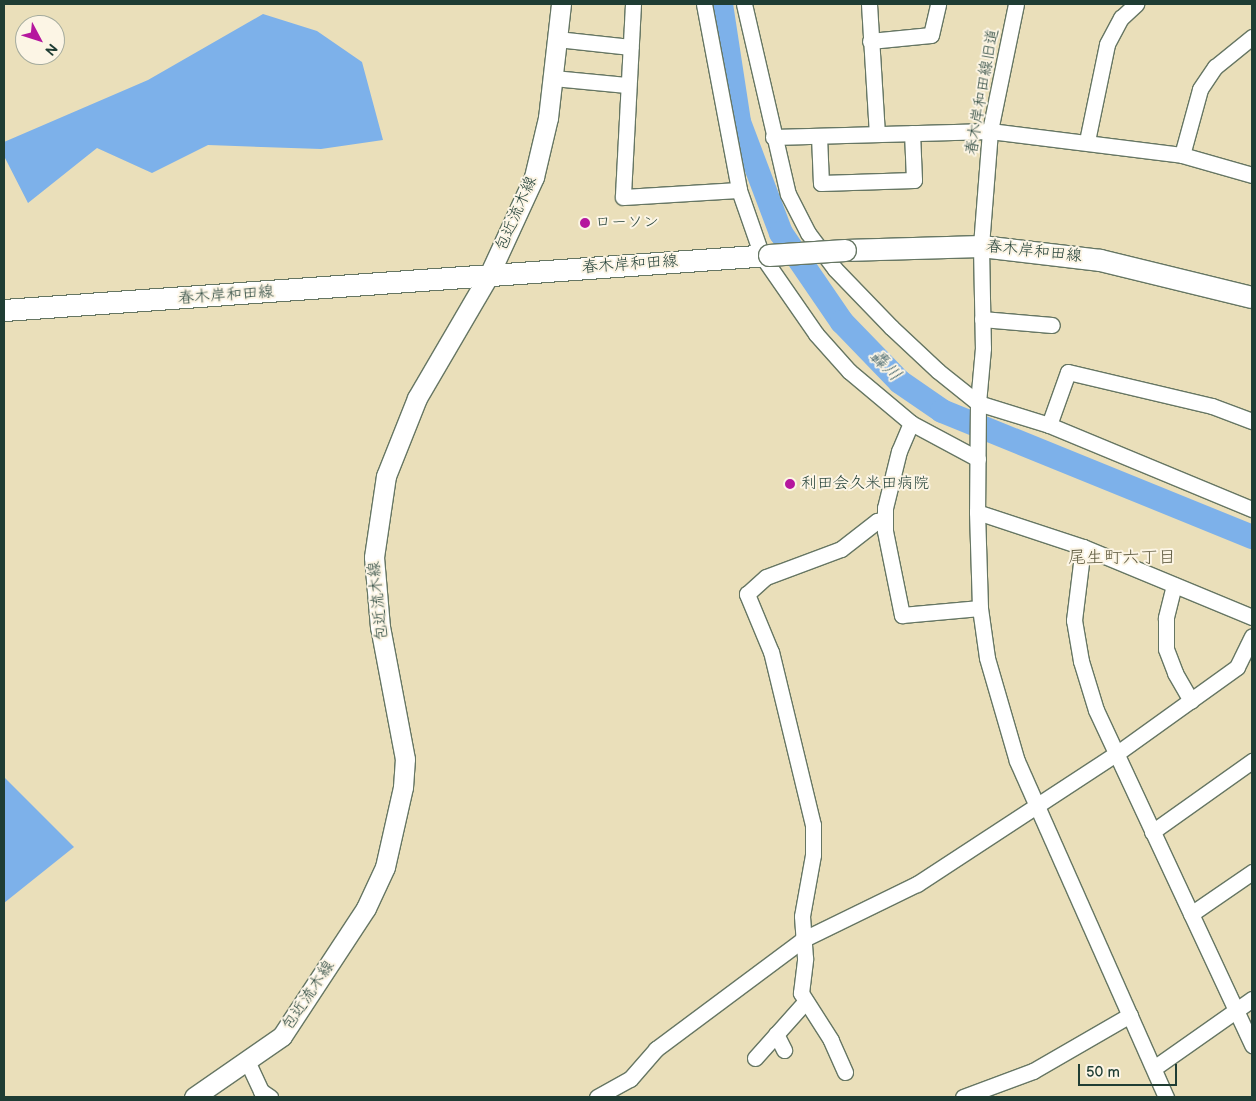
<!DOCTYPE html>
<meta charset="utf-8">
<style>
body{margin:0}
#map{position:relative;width:1256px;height:1101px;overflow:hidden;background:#eadfba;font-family:"Balsamiq Sans","Klee One",sans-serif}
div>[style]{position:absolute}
.water>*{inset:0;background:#7db1ea}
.river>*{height:24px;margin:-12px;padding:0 12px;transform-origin:12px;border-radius:12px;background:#7db1ea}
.roads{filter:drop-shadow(1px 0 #667663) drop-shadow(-1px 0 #667663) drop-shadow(0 1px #667663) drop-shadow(0 -1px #667663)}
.minor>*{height:15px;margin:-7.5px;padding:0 7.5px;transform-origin:7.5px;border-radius:7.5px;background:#fff}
.tertiary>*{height:19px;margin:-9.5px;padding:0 9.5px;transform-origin:9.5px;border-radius:9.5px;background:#fff}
.secondary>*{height:21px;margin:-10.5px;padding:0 10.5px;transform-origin:10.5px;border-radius:10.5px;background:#fff}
.bridges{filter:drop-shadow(1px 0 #667663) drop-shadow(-1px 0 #667663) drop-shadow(0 1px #667663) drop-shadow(0 -1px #667663)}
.secondary-bridge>*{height:21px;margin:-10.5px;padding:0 10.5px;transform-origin:10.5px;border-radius:10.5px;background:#fff}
.dots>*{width:14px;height:14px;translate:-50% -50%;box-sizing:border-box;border:2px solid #fcf5e5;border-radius:50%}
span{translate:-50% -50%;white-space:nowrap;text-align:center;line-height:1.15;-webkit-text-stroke:4px #fcf5e5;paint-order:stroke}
.street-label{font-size:16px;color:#1f3d34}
.poi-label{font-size:16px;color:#1f3d34}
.left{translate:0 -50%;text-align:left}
.water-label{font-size:18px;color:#365a62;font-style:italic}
.neighbourhood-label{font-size:18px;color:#625e43}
.frame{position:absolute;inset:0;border:5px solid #1f3d34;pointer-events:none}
.north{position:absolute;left:15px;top:15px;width:50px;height:50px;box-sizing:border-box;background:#fcf5e5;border:1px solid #a4ab9e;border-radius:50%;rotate:130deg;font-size:14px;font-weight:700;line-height:20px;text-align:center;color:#1f3d34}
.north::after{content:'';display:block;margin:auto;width:18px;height:22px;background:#b5179e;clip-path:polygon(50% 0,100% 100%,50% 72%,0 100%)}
.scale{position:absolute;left:1078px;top:1064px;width:99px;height:22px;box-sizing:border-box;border:2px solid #1f3d34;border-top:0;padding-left:6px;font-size:15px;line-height:18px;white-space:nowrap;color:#1f3d34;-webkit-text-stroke:4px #fcf5e5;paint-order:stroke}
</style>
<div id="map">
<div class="water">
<i style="clip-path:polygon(263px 14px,317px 31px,362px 62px,383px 140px,321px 149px,208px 145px,152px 173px,97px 148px,28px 203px,4px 156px,4px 142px,148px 80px)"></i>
<i style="clip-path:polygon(4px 777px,74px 847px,4px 903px)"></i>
</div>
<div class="river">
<i style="left:721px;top:4px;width:119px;rotate:81.3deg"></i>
<i style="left:739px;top:122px;width:119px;rotate:69.3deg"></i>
<i style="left:781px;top:233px;width:108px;rotate:55.6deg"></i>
<i style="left:842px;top:322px;width:83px;rotate:46deg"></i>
<i style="left:900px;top:382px;width:51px;rotate:34.6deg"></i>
<i style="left:942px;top:411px;width:335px;rotate:22.1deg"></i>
</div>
<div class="roads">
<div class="minor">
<i style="left:633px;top:4px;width:193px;rotate:93deg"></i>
<i style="left:623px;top:197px;width:116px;rotate:-3.5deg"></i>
<i style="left:704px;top:4px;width:189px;rotate:79.3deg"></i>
<i style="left:739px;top:190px;width:70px;rotate:70.8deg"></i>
<i style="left:762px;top:256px;width:95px;rotate:55.3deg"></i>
<i style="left:816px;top:334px;width:50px;rotate:48.3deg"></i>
<i style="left:849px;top:371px;width:81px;rotate:40deg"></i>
<i style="left:911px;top:423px;width:76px;rotate:28.2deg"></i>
<i style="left:744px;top:4px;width:195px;rotate:77deg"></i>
<i style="left:788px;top:194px;width:44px;rotate:62.9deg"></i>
<i style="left:808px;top:233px;width:45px;rotate:53.1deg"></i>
<i style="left:835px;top:269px;width:81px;rotate:46deg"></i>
<i style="left:891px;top:327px;width:64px;rotate:43.1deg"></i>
<i style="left:938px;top:371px;width:51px;rotate:38.7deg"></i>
<i style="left:978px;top:403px;width:74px;rotate:17.2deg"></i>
<i style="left:1049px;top:425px;width:220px;rotate:22.5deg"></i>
<i style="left:869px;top:4px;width:130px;rotate:86.5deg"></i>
<i style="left:1016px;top:4px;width:130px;rotate:101.6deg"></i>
<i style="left:990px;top:131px;width:115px;rotate:94.5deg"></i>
<i style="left:981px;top:246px;width:102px;rotate:88.9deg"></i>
<i style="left:983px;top:348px;width:55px;rotate:95.2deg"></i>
<i style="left:978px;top:403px;width:109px;rotate:90.5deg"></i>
<i style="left:977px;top:512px;width:96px;rotate:88.2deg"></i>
<i style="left:980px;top:608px;width:50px;rotate:82deg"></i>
<i style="left:987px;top:658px;width:107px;rotate:73.8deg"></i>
<i style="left:1017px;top:761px;width:368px;rotate:66.1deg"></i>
<i style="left:557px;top:39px;width:74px;rotate:6.2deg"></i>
<i style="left:870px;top:41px;width:61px;rotate:-5.6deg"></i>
<i style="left:931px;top:35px;width:32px;rotate:-77deg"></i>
<i style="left:553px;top:78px;width:74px;rotate:5.4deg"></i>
<i style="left:819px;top:136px;width:47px;rotate:87.6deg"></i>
<i style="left:821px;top:183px;width:93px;rotate:-1.8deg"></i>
<i style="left:914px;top:180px;width:47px;rotate:-92.4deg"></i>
<i style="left:773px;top:137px;width:217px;rotate:-1.6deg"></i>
<i style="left:990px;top:131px;width:193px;rotate:7.1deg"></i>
<i style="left:1182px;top:155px;width:73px;rotate:15.9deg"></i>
<i style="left:1087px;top:141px;width:99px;rotate:-78.3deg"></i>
<i style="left:1107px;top:44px;width:30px;rotate:-62deg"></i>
<i style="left:1121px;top:18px;width:21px;rotate:-43deg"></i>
<i style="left:1182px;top:155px;width:68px;rotate:-74.7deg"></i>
<i style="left:1200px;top:89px;width:27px;rotate:-56deg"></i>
<i style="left:1215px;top:67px;width:48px;rotate:-39deg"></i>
<i style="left:982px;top:319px;width:70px;rotate:4.9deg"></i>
<i style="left:911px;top:423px;width:30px;rotate:113deg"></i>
<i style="left:899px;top:451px;width:59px;rotate:103.8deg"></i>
<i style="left:885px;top:508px;width:23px;rotate:90deg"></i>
<i style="left:885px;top:531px;width:86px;rotate:78.6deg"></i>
<i style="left:902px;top:615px;width:78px;rotate:-5.1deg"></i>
<i style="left:1049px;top:425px;width:56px;rotate:-70.3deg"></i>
<i style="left:1068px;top:372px;width:148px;rotate:13.3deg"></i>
<i style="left:1212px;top:406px;width:43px;rotate:20.6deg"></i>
<i style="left:977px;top:512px;width:112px;rotate:18.3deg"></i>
<i style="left:1083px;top:547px;width:183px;rotate:22.5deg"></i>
<i style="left:1083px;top:547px;width:74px;rotate:97deg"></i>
<i style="left:1074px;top:620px;width:42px;rotate:80.3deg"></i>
<i style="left:1081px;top:661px;width:51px;rotate:73deg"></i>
<i style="left:1096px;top:710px;width:370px;rotate:65deg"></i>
<i style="left:1174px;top:585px;width:34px;rotate:104deg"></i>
<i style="left:1166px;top:618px;width:31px;rotate:90deg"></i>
<i style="left:1166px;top:649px;width:26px;rotate:69deg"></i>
<i style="left:1175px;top:673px;width:32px;rotate:60deg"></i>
<i style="left:1152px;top:832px;width:123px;rotate:-35.4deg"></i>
<i style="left:1191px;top:914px;width:74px;rotate:-34.5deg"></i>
<i style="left:776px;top:1034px;width:18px;rotate:63deg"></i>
<i style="left:755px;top:1058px;width:76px;rotate:-48.2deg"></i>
<i style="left:248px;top:1063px;width:31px;rotate:65deg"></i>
<i style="left:261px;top:1091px;width:11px;rotate:34deg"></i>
<i style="left:1154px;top:1068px;width:120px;rotate:-35.1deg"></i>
<i style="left:845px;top:1072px;width:35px;rotate:-114deg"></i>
<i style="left:831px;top:1040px;width:56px;rotate:-122.6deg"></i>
<i style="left:801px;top:993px;width:35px;rotate:-83deg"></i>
<i style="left:805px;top:958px;width:42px;rotate:-94.1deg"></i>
<i style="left:802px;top:916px;width:62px;rotate:-79.8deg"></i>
<i style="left:813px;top:855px;width:30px;rotate:-90deg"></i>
<i style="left:813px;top:825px;width:178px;rotate:-103.6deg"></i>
<i style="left:771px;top:652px;width:63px;rotate:-112.5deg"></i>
<i style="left:747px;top:594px;width:25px;rotate:-42deg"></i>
<i style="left:766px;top:577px;width:80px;rotate:-20.5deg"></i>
<i style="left:841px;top:549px;width:46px;rotate:-37.9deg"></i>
<i style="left:877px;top:521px;width:8px;rotate:-7deg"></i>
<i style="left:597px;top:1097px;width:38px;rotate:-29deg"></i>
<i style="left:630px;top:1079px;width:40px;rotate:-49deg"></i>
<i style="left:656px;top:1049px;width:182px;rotate:-36.7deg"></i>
<i style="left:802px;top:940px;width:128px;rotate:-26deg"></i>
<i style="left:917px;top:884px;width:238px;rotate:-33.2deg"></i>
<i style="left:1116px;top:754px;width:149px;rotate:-35.7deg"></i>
<i style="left:1237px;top:667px;width:34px;rotate:-64deg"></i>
<i style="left:963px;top:1097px;width:75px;rotate:-20.4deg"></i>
<i style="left:1033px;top:1071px;width:112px;rotate:-30deg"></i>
</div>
<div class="tertiary">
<i style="left:194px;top:1097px;width:107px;rotate:-34.7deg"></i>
<i style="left:282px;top:1036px;width:153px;rotate:-56.7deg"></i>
<i style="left:366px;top:908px;width:45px;rotate:-65.1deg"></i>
<i style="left:385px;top:867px;width:82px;rotate:-77.3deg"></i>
<i style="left:403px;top:787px;width:28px;rotate:-86deg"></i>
<i style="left:405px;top:759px;width:134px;rotate:-100.7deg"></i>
<i style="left:380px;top:627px;width:70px;rotate:-94.9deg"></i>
<i style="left:374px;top:557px;width:82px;rotate:-81.6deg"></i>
<i style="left:386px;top:476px;width:84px;rotate:-68.3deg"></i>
<i style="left:417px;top:398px;width:143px;rotate:-59.7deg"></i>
<i style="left:489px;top:275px;width:108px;rotate:-65.3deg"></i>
<i style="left:534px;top:177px;width:61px;rotate:-76.7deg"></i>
<i style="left:548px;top:118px;width:115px;rotate:-83.5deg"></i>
</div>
<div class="secondary">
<i style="left:845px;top:250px;width:136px;rotate:-1.7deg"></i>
<i style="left:981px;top:246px;width:120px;rotate:6.7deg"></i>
<i style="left:1100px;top:260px;width:156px;rotate:13.7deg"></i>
<i style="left:4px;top:310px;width:767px;rotate:-4.11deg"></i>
</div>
</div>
<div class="bridges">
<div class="secondary-bridge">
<i style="left:769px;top:255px;width:76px;rotate:-3.8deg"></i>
</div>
</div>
<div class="dots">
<i style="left:585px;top:223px;background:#b5179e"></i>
<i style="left:790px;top:484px;background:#b5179e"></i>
</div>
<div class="street-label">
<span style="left:983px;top:92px;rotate:-80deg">春木岸和田線旧道</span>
<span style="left:517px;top:214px;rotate:-67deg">包近流木線</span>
<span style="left:1034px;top:252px;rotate:6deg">春木岸和田線</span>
<span style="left:630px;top:265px;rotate:-4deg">春木岸和田線</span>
<span style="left:226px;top:296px;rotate:-4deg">春木岸和田線</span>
<span style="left:379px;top:601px;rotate:-96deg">包近流木線</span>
<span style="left:309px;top:996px;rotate:-56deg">包近流木線</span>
</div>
<div class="poi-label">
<span class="left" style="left:595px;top:223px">ローソン</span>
<span class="left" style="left:801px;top:484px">利田会久米田病院</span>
</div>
<div class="water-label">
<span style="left:885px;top:366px;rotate:45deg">轟川</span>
</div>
<div class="neighbourhood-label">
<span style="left:1122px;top:558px">尾生町六丁目</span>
</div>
<div class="frame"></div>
<div class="north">N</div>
<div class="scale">50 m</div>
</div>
